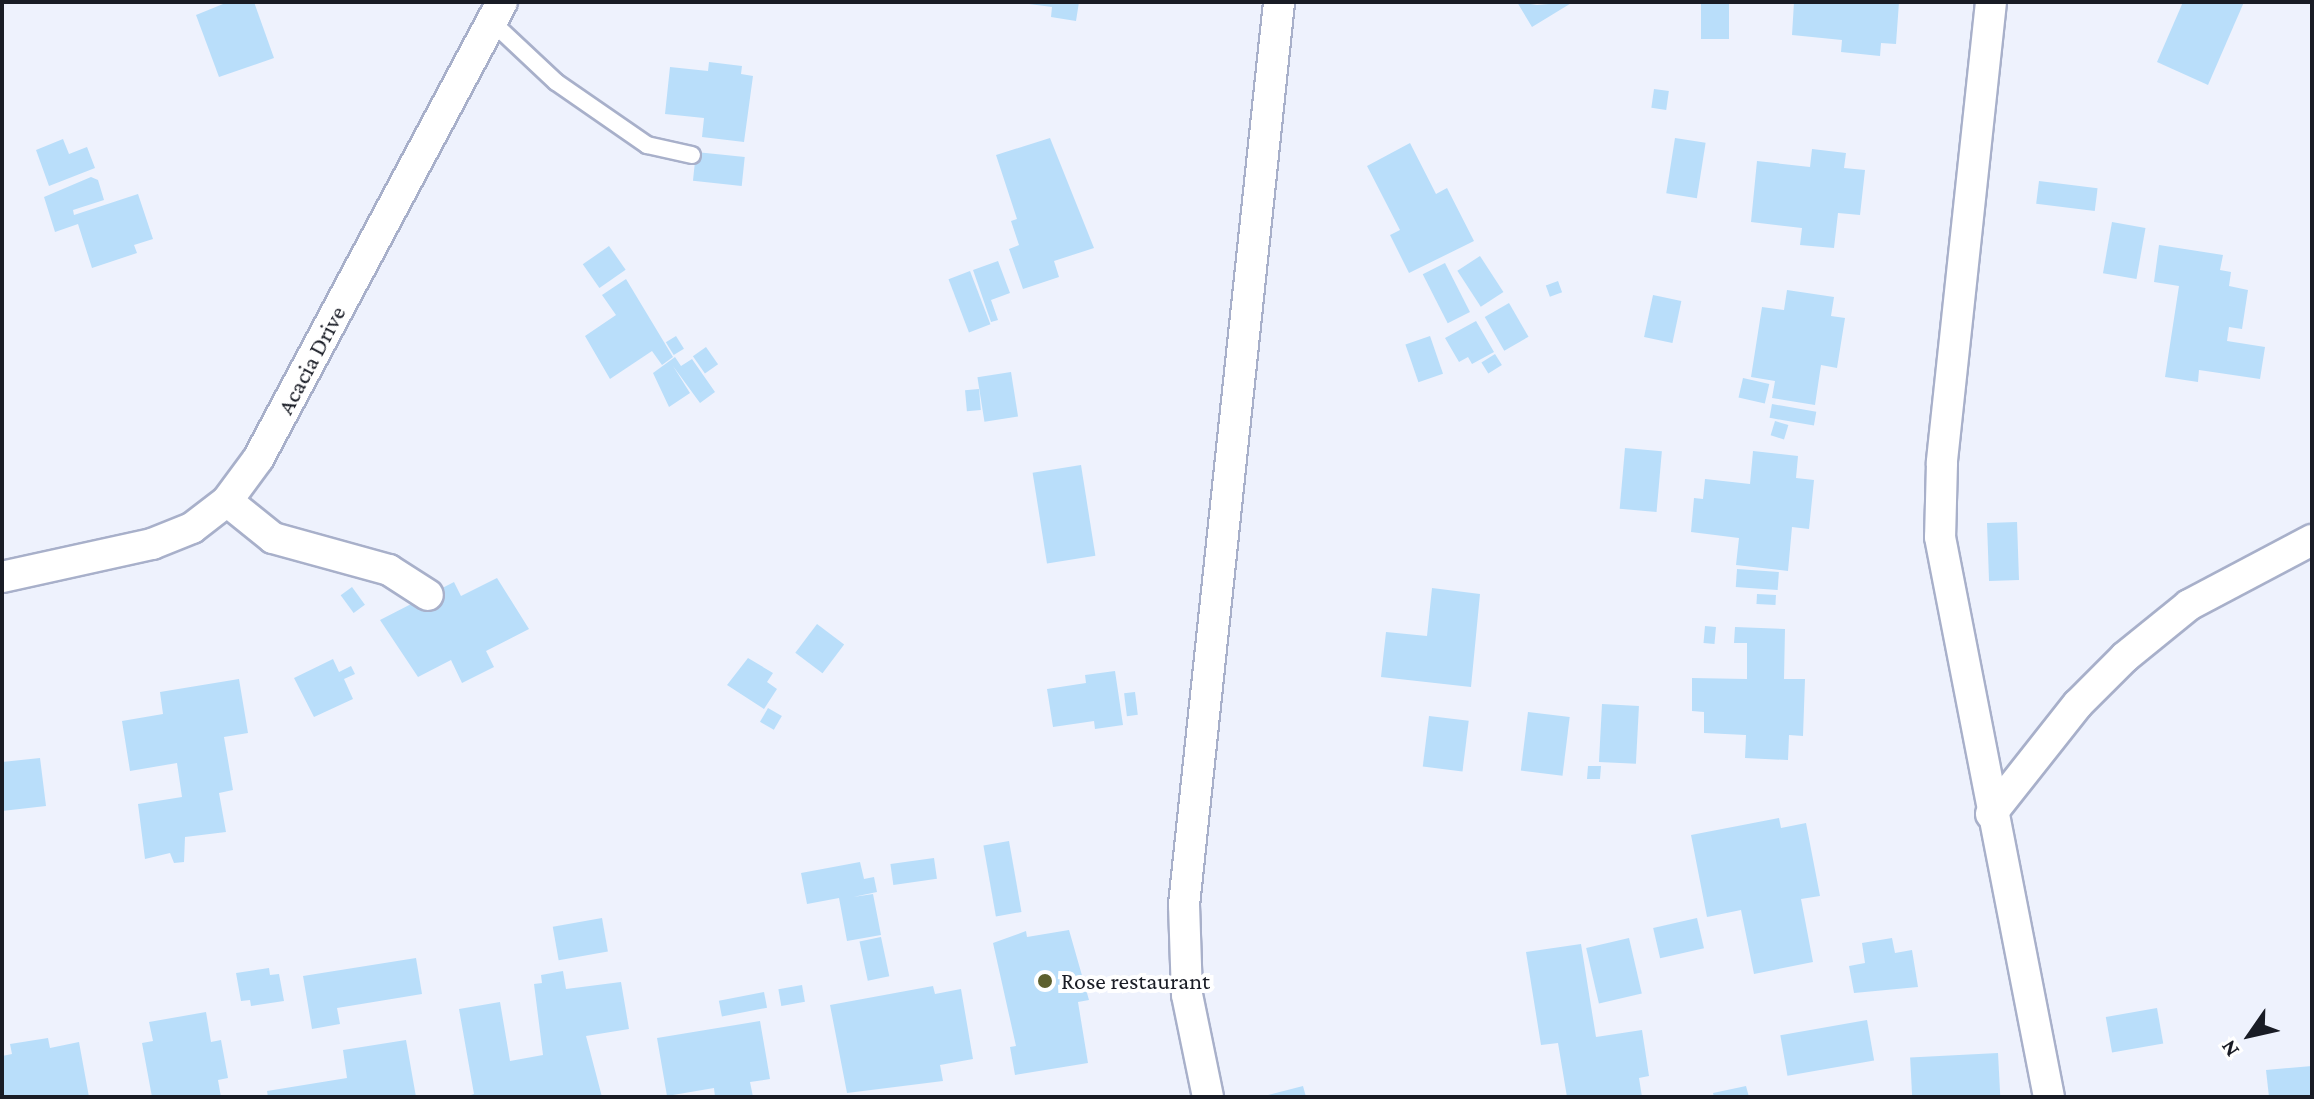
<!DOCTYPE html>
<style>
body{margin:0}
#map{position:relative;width:2314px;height:1099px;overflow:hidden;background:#eef2fd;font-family:"Crimson Pro",serif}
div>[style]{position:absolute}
.building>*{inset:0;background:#b9defa;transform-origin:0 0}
.roads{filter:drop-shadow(2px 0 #a8b0ca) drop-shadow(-2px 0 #a8b0ca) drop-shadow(0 2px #a8b0ca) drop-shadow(0 -2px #a8b0ca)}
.lane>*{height:16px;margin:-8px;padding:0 8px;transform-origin:8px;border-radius:8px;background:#fff}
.street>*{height:30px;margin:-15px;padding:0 15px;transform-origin:15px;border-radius:15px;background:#fff}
.dots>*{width:22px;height:22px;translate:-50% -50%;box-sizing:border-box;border:4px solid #fff;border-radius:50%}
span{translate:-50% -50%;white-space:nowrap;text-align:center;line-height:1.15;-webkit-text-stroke:8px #fff;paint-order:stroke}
.street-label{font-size:24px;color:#191c25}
.poi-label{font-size:24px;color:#191c25}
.left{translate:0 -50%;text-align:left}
.frame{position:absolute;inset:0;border:4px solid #191c25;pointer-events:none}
.north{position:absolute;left:2210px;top:995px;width:80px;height:80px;-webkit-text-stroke:6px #fff;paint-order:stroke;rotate:236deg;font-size:22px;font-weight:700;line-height:32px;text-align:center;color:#191c25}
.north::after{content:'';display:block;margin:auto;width:28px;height:36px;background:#191c25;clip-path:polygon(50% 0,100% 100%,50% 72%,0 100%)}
</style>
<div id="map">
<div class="building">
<i style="clip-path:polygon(254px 2px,274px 58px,219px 77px,196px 15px,228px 2px)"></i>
<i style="clip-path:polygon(1079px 2px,1076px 21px,1051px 17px,1052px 7px,1029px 4px)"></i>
<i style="clip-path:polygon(1517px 2px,1537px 5px,1573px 2px,1532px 27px)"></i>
<i style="left:1701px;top:2px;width:28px;height:37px"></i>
<i style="clip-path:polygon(1794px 2px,1899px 2px,1896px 44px,1881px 43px,1880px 56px,1841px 52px,1842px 40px,1792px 35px)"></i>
<i style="clip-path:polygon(2183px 2px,2244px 2px,2208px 85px,2157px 62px)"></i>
<i style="clip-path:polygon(709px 62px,742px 66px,741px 74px,753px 76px,744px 142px,702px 137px,704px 118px,665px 114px,670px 67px,708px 71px)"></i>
<i style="left:1654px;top:89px;width:15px;height:19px;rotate:8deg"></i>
<i style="clip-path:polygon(1050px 138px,1094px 248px,1054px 261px,1059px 277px,1023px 289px,1009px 249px,1019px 245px,1011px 221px,1017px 219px,996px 155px)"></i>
<i style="left:1675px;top:138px;width:31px;height:56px;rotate:9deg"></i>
<i style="clip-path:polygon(63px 139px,69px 154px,87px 147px,95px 168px,49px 186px,36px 150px)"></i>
<i style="clip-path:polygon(1410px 143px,1436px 194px,1447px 188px,1474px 241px,1409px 273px,1390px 235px,1400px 230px,1367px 166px)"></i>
<i style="clip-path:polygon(1812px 149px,1846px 153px,1844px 168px,1865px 170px,1860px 215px,1838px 213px,1834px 248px,1800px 245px,1802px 228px,1751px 222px,1757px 161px,1810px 167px)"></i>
<i style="left:696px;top:152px;width:49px;height:29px;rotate:6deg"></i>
<i style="clip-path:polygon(91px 177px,98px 180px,104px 200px,73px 210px,74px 215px,138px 194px,153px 239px,134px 245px,137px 253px,92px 268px,78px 224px,55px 232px,44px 197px)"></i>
<i style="left:2039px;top:181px;width:59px;height:23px;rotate:7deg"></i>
<i style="left:2112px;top:222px;width:34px;height:52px;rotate:10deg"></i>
<i style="clip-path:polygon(2159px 245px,2223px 255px,2220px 270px,2231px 272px,2229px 286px,2248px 290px,2242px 329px,2229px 327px,2227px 341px,2265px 347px,2260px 379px,2199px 370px,2198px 382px,2165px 377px,2179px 286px,2154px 282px)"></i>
<i style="left:609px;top:246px;width:29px;height:32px;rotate:55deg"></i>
<i style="left:1480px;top:256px;width:43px;height:27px;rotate:57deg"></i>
<i style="clip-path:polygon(998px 261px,1010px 293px,991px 300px,998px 320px,991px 322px,973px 270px)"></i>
<i style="left:1445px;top:263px;width:55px;height:25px;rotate:63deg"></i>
<i style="left:970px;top:271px;width:57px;height:23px;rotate:69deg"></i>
<i style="clip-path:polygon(626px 279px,673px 357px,662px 365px,652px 351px,610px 379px,585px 336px,616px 315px,602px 295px)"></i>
<i style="left:1558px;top:281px;width:12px;height:13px;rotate:70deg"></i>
<i style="clip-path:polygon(1787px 290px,1834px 297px,1831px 316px,1845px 318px,1837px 368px,1821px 365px,1815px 405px,1772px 398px,1775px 381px,1751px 377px,1762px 307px,1784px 310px)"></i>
<i style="left:1653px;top:295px;width:29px;height:43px;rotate:12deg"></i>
<i style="left:1509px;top:303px;width:39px;height:28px;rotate:60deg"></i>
<i style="clip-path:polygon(1476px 321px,1494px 352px,1472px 364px,1468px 357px,1459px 362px,1445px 338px)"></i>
<i style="left:676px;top:336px;width:15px;height:12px;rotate:58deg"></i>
<i style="left:1430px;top:336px;width:40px;height:26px;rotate:71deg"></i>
<i style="left:706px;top:347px;width:21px;height:16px;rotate:55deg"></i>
<i style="left:1495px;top:354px;width:13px;height:16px;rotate:58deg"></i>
<i style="clip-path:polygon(675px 357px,681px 366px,692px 359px,715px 392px,700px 403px,673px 366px,690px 393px,669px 407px,653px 373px)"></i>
<i style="left:1011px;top:372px;width:45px;height:34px;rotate:81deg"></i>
<i style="left:1743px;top:378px;width:27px;height:20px;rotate:13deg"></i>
<i style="left:979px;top:389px;width:21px;height:14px;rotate:85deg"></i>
<i style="left:1772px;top:404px;width:45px;height:14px;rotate:10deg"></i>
<i style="left:1775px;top:421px;width:14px;height:15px;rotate:17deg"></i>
<i style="left:1625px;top:448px;width:37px;height:61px;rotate:5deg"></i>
<i style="clip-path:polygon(1753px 451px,1798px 456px,1796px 478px,1814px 480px,1809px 529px,1792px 527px,1788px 571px,1736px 565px,1739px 538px,1691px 532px,1694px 498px,1703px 499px,1705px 479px,1750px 484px)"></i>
<i style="left:1081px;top:465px;width:92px;height:49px;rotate:81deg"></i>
<i style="left:2017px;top:522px;width:58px;height:30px;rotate:88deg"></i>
<i style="left:1737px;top:569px;width:42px;height:18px;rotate:4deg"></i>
<i style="clip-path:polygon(497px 578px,529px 629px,486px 651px,494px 667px,462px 683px,451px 660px,418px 677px,380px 620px,454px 582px,461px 596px)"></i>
<i style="left:352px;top:587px;width:22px;height:14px;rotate:54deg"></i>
<i style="clip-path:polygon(1432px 588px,1480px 594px,1471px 687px,1381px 677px,1386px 632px,1427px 636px)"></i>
<i style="left:1757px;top:594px;width:19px;height:10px;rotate:3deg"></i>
<i style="left:817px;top:624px;width:34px;height:36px;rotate:37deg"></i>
<i style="left:1705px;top:626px;width:11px;height:17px;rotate:5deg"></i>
<i style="clip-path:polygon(1735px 627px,1785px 629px,1784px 679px,1805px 679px,1803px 736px,1789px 735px,1788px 760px,1745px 758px,1746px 735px,1704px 733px,1704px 712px,1692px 711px,1692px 678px,1747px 679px,1747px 643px,1734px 643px)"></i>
<i style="clip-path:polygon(748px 658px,773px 673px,767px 682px,777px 689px,764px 709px,727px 685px)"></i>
<i style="clip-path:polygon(333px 659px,339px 672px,351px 666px,355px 674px,344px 679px,353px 699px,314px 717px,294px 678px)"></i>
<i style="clip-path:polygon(1115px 671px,1123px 725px,1095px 729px,1094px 721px,1053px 727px,1047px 689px,1086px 683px,1085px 675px)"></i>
<i style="clip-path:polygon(239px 679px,248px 733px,224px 737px,233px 790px,219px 793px,226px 832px,185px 837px,184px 862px,174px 863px,170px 853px,145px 859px,138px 804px,182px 797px,177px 763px,130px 771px,122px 721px,163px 714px,160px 692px)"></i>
<i style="left:1135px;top:692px;width:23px;height:11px;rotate:83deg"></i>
<i style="left:1602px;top:704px;width:37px;height:58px;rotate:3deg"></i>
<i style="left:768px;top:708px;width:16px;height:16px;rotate:30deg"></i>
<i style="left:1528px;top:712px;width:42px;height:59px;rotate:7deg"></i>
<i style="left:1429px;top:716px;width:40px;height:51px;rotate:7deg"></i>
<i style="clip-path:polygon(40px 758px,46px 806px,2px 811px,2px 762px)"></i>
<i style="clip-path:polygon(1588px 766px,1601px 766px,1600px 779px,1587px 779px)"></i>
<i style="clip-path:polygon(1779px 818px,1781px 828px,1806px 823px,1820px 896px,1801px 899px,1813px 962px,1754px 974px,1741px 910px,1707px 917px,1691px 835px)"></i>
<i style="left:1009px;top:841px;width:72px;height:26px;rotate:80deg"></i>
<i style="left:934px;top:858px;width:21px;height:44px;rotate:82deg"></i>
<i style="clip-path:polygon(860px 862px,864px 879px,874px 877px,877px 892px,853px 897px,873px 894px,881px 935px,847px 941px,839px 898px,807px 904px,801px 873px)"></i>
<i style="left:602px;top:918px;width:34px;height:50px;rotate:80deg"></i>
<i style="left:1697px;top:918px;width:31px;height:45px;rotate:77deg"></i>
<i style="clip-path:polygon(1069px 930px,1089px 1000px,1078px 1002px,1088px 1063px,1015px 1075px,1010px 1047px,1016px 1046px,993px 943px,1026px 931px,1027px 937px)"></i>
<i style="left:881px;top:937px;width:40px;height:22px;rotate:78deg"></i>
<i style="left:1629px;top:938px;width:57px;height:44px;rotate:77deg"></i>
<i style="clip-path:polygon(1892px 938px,1895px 953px,1912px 950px,1918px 987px,1854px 993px,1849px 966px,1865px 963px,1862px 943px)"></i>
<i style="clip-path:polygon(1581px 944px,1596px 1037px,1642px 1030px,1649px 1076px,1639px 1078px,1642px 1097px,1567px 1097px,1558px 1043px,1541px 1045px,1526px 952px)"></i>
<i style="clip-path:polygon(416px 958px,422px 994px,337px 1008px,340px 1024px,312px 1029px,303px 976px)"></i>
<i style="clip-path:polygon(269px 968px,270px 975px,279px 974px,284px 1001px,251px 1006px,250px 1000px,241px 1001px,236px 973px)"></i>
<i style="clip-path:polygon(563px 971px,566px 989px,621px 982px,629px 1029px,586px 1036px,602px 1097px,465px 1097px,474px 1094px,459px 1009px,500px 1002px,510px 1061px,543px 1055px,534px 984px,542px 983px,541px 975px)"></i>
<i style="left:802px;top:985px;width:17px;height:24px;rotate:80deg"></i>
<i style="clip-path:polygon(933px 986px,935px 994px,961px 989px,973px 1059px,940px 1065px,943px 1081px,847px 1093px,830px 1005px)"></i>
<i style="left:764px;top:992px;width:16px;height:46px;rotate:79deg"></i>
<i style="left:2157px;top:1008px;width:36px;height:52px;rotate:80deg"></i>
<i style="clip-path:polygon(206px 1012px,211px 1042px,221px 1040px,228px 1078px,218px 1080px,221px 1097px,152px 1097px,142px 1043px,153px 1041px,149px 1022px)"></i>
<i style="left:1867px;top:1020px;width:41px;height:88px;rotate:80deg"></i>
<i style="clip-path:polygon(760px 1021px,770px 1079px,750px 1082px,753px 1097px,715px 1097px,714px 1088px,667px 1096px,657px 1038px)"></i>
<i style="clip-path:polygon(48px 1038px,50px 1048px,79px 1042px,89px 1097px,2px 1097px,2px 1056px,12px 1054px,10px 1044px)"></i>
<i style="clip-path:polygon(406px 1040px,416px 1097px,268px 1097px,267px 1091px,347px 1078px,343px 1050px)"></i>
<i style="left:1998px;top:1053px;width:44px;height:88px;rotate:87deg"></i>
<i style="clip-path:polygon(2312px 1066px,2312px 1097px,2269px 1097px,2266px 1070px)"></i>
<i style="clip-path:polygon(1303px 1086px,1306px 1097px,1264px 1097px,1264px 1096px)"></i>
<i style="clip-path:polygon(1746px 1086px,1749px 1097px,1714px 1097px,1713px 1093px)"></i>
</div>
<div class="roads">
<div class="lane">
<i style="left:491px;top:21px;width:89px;rotate:43.2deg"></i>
<i style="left:556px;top:82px;width:111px;rotate:34.7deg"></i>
<i style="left:647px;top:145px;width:46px;rotate:12.5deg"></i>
</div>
<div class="street">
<i style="left:1991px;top:2px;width:464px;rotate:96.1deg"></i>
<i style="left:1942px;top:463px;width:74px;rotate:91.5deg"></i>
<i style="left:1940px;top:537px;width:571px;rotate:78.99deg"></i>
<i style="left:227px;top:501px;width:59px;rotate:38.8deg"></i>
<i style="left:273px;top:538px;width:120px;rotate:15.4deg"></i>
<i style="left:389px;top:570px;width:46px;rotate:32.7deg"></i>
<i style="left:2px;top:577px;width:154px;rotate:-12.4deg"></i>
<i style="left:152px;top:544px;width:43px;rotate:-21.8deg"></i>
<i style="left:192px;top:528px;width:44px;rotate:-37.6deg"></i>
<i style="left:227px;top:501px;width:52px;rotate:-53.6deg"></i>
<i style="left:258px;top:459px;width:518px;rotate:-61.9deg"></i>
<i style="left:1991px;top:814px;width:140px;rotate:-51.7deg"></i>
<i style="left:2078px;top:704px;width:66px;rotate:-45deg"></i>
<i style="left:2125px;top:657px;width:82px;rotate:-39.1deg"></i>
<i style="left:2189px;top:605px;width:139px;rotate:-27.9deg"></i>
<i style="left:1208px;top:1097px;width:104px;rotate:-101.6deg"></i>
<i style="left:1187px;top:995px;width:90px;rotate:-91.9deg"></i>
<i style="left:1184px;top:905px;width:908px;rotate:-83.99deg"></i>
</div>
</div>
<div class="dots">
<i style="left:1045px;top:981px;background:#5d602e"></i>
</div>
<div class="street-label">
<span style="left:311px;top:360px;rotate:-62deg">Acacia Drive</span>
</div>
<div class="poi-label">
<span class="left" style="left:1061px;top:981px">Rose restaurant</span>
</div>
<div class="frame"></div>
<div class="north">N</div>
</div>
